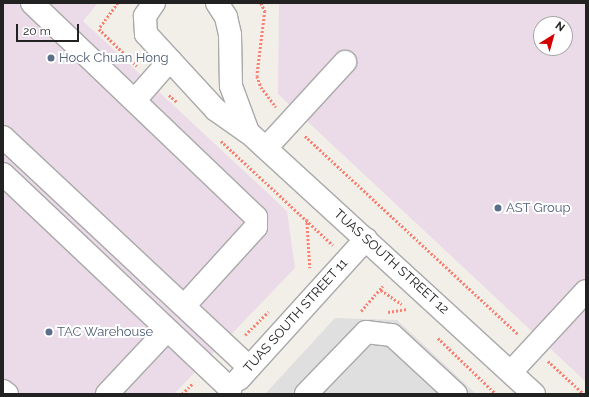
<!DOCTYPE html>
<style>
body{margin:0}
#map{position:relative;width:589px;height:397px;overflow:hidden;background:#f2efe9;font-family:Raleway,sans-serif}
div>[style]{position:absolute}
.residential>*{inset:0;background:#e0dfdf}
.industrial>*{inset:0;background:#ebdbe8}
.path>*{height:2.5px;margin-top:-1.25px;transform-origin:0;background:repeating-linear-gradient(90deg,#fa8072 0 2px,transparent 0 4px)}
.roads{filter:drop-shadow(1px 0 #a9a9a9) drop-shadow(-1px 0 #a9a9a9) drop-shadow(0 1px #a9a9a9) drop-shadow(0 -1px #a9a9a9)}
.minor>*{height:22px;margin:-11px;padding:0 11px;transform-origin:11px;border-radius:11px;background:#fff}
.dots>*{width:11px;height:11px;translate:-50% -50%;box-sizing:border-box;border:2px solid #fff;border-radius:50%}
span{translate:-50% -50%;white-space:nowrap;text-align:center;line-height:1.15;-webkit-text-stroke:4px #fff;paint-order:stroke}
.service-label{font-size:13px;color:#4e5e75}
.left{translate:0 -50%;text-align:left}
.street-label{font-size:13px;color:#222}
.frame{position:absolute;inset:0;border:4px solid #222;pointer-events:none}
.north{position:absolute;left:533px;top:16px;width:40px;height:40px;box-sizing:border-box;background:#fff;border:1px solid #a7a7a7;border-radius:50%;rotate:37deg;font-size:11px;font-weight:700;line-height:16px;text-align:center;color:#222}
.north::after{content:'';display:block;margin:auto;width:14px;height:18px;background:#d40000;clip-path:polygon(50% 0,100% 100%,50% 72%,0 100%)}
.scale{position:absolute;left:16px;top:24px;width:63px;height:18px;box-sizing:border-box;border:2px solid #222;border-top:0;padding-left:5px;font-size:12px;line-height:14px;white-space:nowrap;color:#222;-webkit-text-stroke:3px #fff;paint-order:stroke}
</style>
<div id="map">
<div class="residential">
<i style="clip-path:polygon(335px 318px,397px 320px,476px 394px,265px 394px)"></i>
</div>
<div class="industrial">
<i style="clip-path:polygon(3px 3px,98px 3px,83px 21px,287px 211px,295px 268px,174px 394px,3px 394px)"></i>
<i style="clip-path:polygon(evenodd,279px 3px,586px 3px,586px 382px,278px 94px,279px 3px,541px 24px,565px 24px,565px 48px,541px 48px,541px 24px)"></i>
</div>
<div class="path">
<i style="left:118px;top:3px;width:32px;rotate:126deg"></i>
<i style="left:99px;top:29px;width:53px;rotate:44.2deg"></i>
<i style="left:261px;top:3px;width:9px;rotate:63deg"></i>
<i style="left:265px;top:11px;width:65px;rotate:97deg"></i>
<i style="left:257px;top:76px;width:12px;rotate:70deg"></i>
<i style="left:261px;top:87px;width:25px;rotate:53deg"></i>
<i style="left:169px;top:95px;width:11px;rotate:41deg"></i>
<i style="left:305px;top:136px;width:291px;rotate:42.9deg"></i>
<i style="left:221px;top:141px;width:153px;rotate:42.9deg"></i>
<i style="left:307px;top:219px;width:49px;rotate:86.5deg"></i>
<i style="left:381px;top:290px;width:25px;rotate:34deg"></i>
<i style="left:361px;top:311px;width:33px;rotate:-49deg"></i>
<i style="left:388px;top:312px;width:20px;rotate:-9deg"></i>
<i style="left:245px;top:335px;width:33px;rotate:-45deg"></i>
<i style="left:438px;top:338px;width:81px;rotate:44deg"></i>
<i style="left:548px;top:361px;width:49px;rotate:42.5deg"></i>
<i style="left:182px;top:394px;width:16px;rotate:-45deg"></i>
</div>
<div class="roads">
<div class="minor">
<i style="left:32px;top:3px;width:310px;rotate:43.7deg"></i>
<i style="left:256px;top:217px;width:10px;rotate:90deg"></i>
<i style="left:256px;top:227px;width:107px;rotate:132.3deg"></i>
<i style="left:154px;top:3px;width:16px;rotate:125deg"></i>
<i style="left:145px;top:16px;width:18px;rotate:87deg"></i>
<i style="left:146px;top:34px;width:103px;rotate:47.4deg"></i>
<i style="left:216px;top:110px;width:39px;rotate:35deg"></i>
<i style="left:248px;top:132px;width:388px;rotate:42.5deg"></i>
<i style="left:217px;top:3px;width:17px;rotate:57deg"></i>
<i style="left:226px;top:17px;width:18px;rotate:77deg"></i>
<i style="left:230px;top:35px;width:51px;rotate:88.9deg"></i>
<i style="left:231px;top:86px;width:49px;rotate:69.7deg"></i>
<i style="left:135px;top:100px;width:53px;rotate:-48.8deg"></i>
<i style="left:3px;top:137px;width:337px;rotate:43.1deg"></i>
<i style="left:266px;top:148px;width:117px;rotate:-47.4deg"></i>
<i style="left:3px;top:174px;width:313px;rotate:43.4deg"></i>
<i style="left:511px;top:372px;width:110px;rotate:-47.2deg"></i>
<i style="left:239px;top:379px;width:189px;rotate:-47.8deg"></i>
<i style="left:3px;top:391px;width:5px;rotate:37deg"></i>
<i style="left:107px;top:394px;width:88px;rotate:-46.8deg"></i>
<i style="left:306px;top:394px;width:86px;rotate:-45.9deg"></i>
<i style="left:366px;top:332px;width:26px;rotate:7deg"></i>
<i style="left:392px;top:335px;width:87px;rotate:42.7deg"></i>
</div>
</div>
<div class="dots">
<i style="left:51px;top:58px;background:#5c6f8a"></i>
<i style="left:498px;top:208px;background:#5c6f8a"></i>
<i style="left:49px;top:332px;background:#5c6f8a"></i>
</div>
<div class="service-label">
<span class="left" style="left:59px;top:58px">Hock Chuan Hong</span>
<span class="left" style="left:506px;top:208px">AST Group</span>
<span class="left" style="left:57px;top:332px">TAC Warehouse</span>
</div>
<div class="street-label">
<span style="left:391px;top:262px;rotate:42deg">TUAS SOUTH STREET 12</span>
<span style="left:296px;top:316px;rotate:-48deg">TUAS SOUTH STREET 11</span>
</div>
<div class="frame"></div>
<div class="north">N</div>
<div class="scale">20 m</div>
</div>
